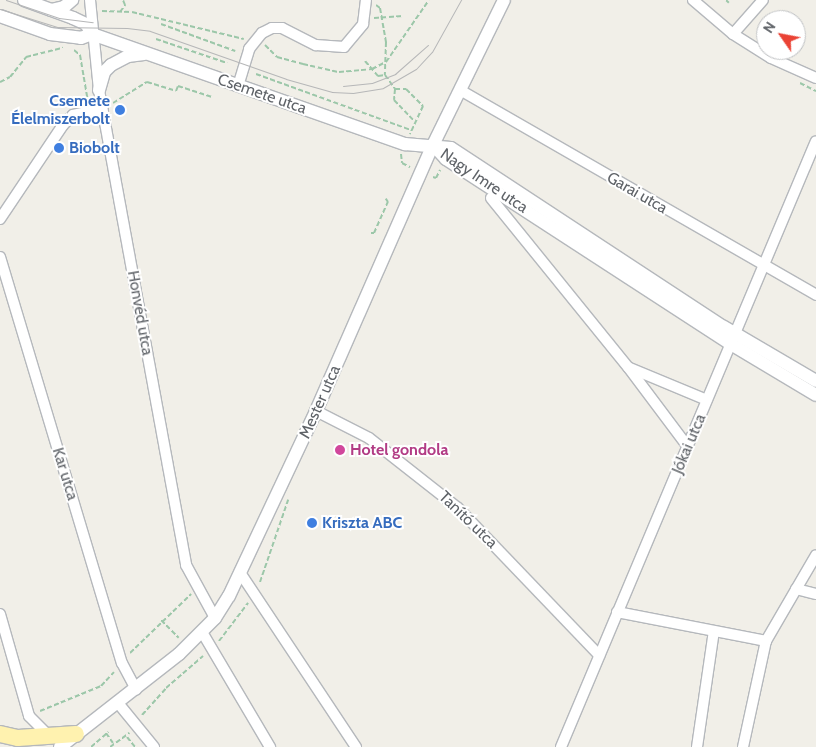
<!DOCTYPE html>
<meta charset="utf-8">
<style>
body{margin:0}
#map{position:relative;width:816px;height:747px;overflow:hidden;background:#f1efe8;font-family:Cabin,sans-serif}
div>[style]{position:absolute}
.path>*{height:2px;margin-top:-1px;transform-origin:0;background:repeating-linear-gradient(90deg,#9cc7a9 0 5px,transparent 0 7.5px)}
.roads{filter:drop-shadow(1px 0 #b5b8bc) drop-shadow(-1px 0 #b5b8bc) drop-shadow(0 1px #b5b8bc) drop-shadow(0 -1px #b5b8bc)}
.minor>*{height:10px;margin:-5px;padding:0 5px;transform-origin:5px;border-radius:5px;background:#fff}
.tertiary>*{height:12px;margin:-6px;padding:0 6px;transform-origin:6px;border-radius:6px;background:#fff}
.primary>*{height:16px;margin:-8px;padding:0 8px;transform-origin:8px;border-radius:8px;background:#fff2af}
.tram>*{height:1px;margin:-0.5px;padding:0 0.5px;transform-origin:0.5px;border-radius:0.5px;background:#b6b7b8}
.dots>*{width:14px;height:14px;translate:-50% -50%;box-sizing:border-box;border:2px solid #fff;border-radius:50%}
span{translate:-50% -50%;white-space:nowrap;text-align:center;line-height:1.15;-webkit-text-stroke:4px #fff;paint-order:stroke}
.street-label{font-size:16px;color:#5f6368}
.shop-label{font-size:16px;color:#366cbe;font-weight:700}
.right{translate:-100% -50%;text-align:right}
.left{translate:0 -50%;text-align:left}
.hotel-label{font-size:16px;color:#b23c85;font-weight:700}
.north{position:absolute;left:756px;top:10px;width:50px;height:50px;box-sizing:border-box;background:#fff;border:1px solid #bfc1c3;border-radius:50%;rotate:303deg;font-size:14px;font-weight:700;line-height:20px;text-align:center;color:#5f6368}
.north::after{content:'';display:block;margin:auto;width:18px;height:22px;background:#ea4335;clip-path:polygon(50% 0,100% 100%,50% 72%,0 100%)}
</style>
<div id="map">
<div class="path">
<i style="left:726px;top:0;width:4px;rotate:45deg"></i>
<i style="left:376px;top:5px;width:5px;rotate:37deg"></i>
<i style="left:380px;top:8px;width:35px;rotate:80deg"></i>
<i style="left:386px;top:42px;width:33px;rotate:92deg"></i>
<i style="left:102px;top:11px;width:30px;rotate:2deg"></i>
<i style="left:132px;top:12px;width:115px;rotate:13.6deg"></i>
<i style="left:120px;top:12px;width:9px;rotate:-54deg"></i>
<i style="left:125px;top:5px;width:5px;rotate:-112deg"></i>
<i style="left:374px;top:18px;width:29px;rotate:-4deg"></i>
<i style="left:161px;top:24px;width:79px;rotate:20deg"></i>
<i style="left:156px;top:39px;width:75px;rotate:18.7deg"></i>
<i style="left:265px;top:45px;width:17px;rotate:45deg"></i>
<i style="left:277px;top:57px;width:27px;rotate:15deg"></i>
<i style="left:303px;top:64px;width:37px;rotate:13deg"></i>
<i style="left:339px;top:72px;width:33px;rotate:-5deg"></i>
<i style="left:372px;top:69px;width:16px;rotate:-27deg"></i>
<i style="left:386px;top:62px;width:75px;rotate:-55.3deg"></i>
<i style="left:74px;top:50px;width:8px;rotate:40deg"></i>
<i style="left:80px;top:55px;width:48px;rotate:80.3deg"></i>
<i style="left:365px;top:61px;width:20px;rotate:49deg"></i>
<i style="left:378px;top:76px;width:7px;rotate:-8deg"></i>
<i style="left:385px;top:75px;width:17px;rotate:54deg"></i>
<i style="left:395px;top:89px;width:11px"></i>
<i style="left:406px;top:89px;width:24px;rotate:45deg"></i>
<i style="left:423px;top:106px;width:31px;rotate:115deg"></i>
<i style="left:256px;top:74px;width:165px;rotate:19.9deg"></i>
<i style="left:0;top:82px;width:11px;rotate:-27deg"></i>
<i style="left:10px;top:77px;width:26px;rotate:-51deg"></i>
<i style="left:26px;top:57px;width:38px;rotate:-14deg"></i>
<i style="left:800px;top:83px;width:18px;rotate:27deg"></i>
<i style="left:395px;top:89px;width:11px;rotate:95deg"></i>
<i style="left:394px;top:100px;width:30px;rotate:46deg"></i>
<i style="left:113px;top:103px;width:40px;rotate:-32deg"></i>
<i style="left:147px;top:82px;width:30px;rotate:17deg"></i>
<i style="left:176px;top:91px;width:5px;rotate:-68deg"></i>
<i style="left:178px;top:86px;width:35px;rotate:18deg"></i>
<i style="left:401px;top:154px;width:9px;rotate:84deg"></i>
<i style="left:402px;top:163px;width:9px;rotate:27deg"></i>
<i style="left:433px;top:177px;width:3px;rotate:18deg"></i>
<i style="left:436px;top:178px;width:9px;rotate:-63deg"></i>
<i style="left:371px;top:233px;width:3px"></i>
<i style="left:374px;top:233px;width:34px;rotate:-66deg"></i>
<i style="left:388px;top:202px;width:4px;rotate:-124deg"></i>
<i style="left:260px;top:582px;width:87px;rotate:-71.1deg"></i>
<i style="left:161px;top:620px;width:25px;rotate:45deg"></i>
<i style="left:219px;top:641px;width:48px;rotate:-52.7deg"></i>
<i style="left:130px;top:653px;width:85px;rotate:-44deg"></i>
<i style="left:40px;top:711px;width:66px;rotate:-22.3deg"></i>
<i style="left:101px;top:686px;width:19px;rotate:-47deg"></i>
<i style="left:142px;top:715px;width:36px;rotate:-48deg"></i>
<i style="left:166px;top:688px;width:49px;rotate:-40.9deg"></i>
<i style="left:106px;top:733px;width:12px;rotate:55deg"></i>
<i style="left:127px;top:737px;width:13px;rotate:51deg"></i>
<i style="left:91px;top:747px;width:23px;rotate:-41deg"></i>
<i style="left:110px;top:747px;width:24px;rotate:-36deg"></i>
</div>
<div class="roads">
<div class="minor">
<i style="left:90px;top:0;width:90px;rotate:84.3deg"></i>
<i style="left:99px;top:90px;width:483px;rotate:79.6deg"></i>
<i style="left:186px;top:565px;width:60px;rotate:61.3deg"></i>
<i style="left:693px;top:0;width:52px;rotate:40.4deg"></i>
<i style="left:733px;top:34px;width:45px;rotate:32.3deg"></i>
<i style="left:771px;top:58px;width:49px;rotate:24deg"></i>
<i style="left:733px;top:34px;width:45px;rotate:-48.6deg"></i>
<i style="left:238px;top:86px;width:39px;rotate:-73deg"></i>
<i style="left:249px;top:49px;width:21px;rotate:-51deg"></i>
<i style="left:262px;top:33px;width:11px;rotate:-27deg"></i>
<i style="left:272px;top:28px;width:10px"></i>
<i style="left:282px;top:28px;width:38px;rotate:27deg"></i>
<i style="left:316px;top:45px;width:28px;rotate:4deg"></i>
<i style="left:344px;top:47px;width:30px;rotate:-50deg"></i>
<i style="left:363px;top:24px;width:24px;rotate:-83deg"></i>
<i style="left:460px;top:90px;width:411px;rotate:29.9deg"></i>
<i style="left:491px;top:198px;width:218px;rotate:51deg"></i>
<i style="left:628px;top:367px;width:100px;rotate:53.1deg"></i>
<i style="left:0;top:219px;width:113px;rotate:-56.2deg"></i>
<i style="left:63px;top:125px;width:14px;rotate:-45deg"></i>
<i style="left:73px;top:115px;width:30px;rotate:-12deg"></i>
<i style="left:0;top:257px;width:424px;rotate:73.3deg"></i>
<i style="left:122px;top:663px;width:30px;rotate:62deg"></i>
<i style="left:630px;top:368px;width:83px;rotate:22.6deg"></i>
<i style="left:316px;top:411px;width:59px;rotate:27deg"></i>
<i style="left:369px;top:438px;width:113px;rotate:38.2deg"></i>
<i style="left:458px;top:508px;width:204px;rotate:46.2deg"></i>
<i style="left:241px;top:574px;width:208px;rotate:56.4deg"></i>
<i style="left:796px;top:589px;width:21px;rotate:14deg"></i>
<i style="left:617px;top:612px;width:152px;rotate:11deg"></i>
<i style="left:0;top:614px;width:106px;rotate:74.1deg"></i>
<i style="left:29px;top:716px;width:30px;rotate:45deg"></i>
<i style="left:202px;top:632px;width:134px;rotate:59.4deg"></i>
<i style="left:118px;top:703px;width:57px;rotate:50.7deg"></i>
<i style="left:561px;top:747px;width:657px;rotate:-67.18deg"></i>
<i style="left:697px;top:747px;width:117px;rotate:-81.7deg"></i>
<i style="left:743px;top:747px;width:108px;rotate:-77.8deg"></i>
<i style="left:766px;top:641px;width:99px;rotate:-59.8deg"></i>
</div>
<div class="tertiary">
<i style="left:24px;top:0;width:52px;rotate:20.2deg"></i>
<i style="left:73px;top:18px;width:14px;rotate:25deg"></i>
<i style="left:86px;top:24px;width:12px;rotate:59deg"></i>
<i style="left:51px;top:10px;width:13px;rotate:-13deg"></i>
<i style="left:64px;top:7px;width:11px;rotate:-41deg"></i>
<i style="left:0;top:16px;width:53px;rotate:19.8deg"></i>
<i style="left:50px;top:34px;width:31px;rotate:7deg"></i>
<i style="left:81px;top:38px;width:12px;rotate:-20deg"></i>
<i style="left:92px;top:34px;width:332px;rotate:19.4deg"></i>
<i style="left:405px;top:144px;width:46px;rotate:5deg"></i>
<i style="left:451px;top:148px;width:326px;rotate:33.3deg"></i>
<i style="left:724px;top:327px;width:107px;rotate:30.4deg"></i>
<i style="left:99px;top:90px;width:19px;rotate:-74deg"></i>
<i style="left:104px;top:72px;width:10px;rotate:-45deg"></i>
<i style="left:111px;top:65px;width:19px;rotate:-28deg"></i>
<i style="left:128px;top:56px;width:16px;rotate:-7deg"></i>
<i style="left:433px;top:145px;width:19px;rotate:47deg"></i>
<i style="left:446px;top:159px;width:338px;rotate:33deg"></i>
<i style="left:729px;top:343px;width:101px;rotate:30.9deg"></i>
<i style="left:60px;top:747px;width:151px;rotate:-38deg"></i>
<i style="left:179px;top:654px;width:51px;rotate:-45deg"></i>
<i style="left:215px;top:618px;width:26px;rotate:-58deg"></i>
<i style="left:229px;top:596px;width:204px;rotate:-64.8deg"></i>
<i style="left:316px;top:411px;width:291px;rotate:-66.3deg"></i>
<i style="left:433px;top:145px;width:161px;rotate:-63.9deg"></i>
</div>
<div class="primary">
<i style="left:0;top:734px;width:18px;rotate:13deg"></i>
<i style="left:18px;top:738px;width:58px;rotate:-3.9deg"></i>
</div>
</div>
<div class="tram">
<i style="left:6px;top:0;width:56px;rotate:18.8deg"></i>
<i style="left:59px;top:18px;width:34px;rotate:7deg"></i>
<i style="left:0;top:9px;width:60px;rotate:17.5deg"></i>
<i style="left:57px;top:27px;width:70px;rotate:0.8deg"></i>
<i style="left:127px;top:28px;width:23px;rotate:7deg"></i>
<i style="left:150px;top:31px;width:144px;rotate:19.4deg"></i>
<i style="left:286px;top:79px;width:48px;rotate:15.8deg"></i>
<i style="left:332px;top:92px;width:21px;rotate:3deg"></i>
<i style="left:353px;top:93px;width:30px;rotate:-9deg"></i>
<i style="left:383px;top:88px;width:38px;rotate:-30deg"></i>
<i style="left:416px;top:69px;width:23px;rotate:-47deg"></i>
<i style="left:432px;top:52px;width:60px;rotate:-60.9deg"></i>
<i style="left:343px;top:86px;width:29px;rotate:-6deg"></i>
<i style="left:372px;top:83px;width:25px;rotate:-21deg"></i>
<i style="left:395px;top:74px;width:44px;rotate:-41.3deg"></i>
</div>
<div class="dots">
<i style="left:120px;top:110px;background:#3f7fe0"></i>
<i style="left:59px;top:148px;background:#3f7fe0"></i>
<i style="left:340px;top:450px;background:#d1479c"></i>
<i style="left:312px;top:523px;background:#3f7fe0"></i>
</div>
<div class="street-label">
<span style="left:262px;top:94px;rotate:19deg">Csemete utca</span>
<span style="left:484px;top:181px;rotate:34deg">Nagy Imre utca</span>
<span style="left:637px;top:193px;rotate:30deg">Garai utca</span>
<span style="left:140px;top:313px;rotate:80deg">Honvéd utca</span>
<span style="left:320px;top:402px;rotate:-66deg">Mester utca</span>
<span style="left:689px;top:444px;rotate:-67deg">Jókai utca</span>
<span style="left:65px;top:474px;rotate:73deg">Kar utca</span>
<span style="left:468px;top:520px;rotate:44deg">Tanító utca</span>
</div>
<div class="shop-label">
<span class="right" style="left:110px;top:110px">Csemete<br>Élelmiszerbolt</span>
<span class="left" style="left:69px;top:148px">Biobolt</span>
<span class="left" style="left:322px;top:523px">Kriszta ABC</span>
</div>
<div class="hotel-label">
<span class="left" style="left:350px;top:450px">Hotel gondola</span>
</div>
<div class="north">N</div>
</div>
